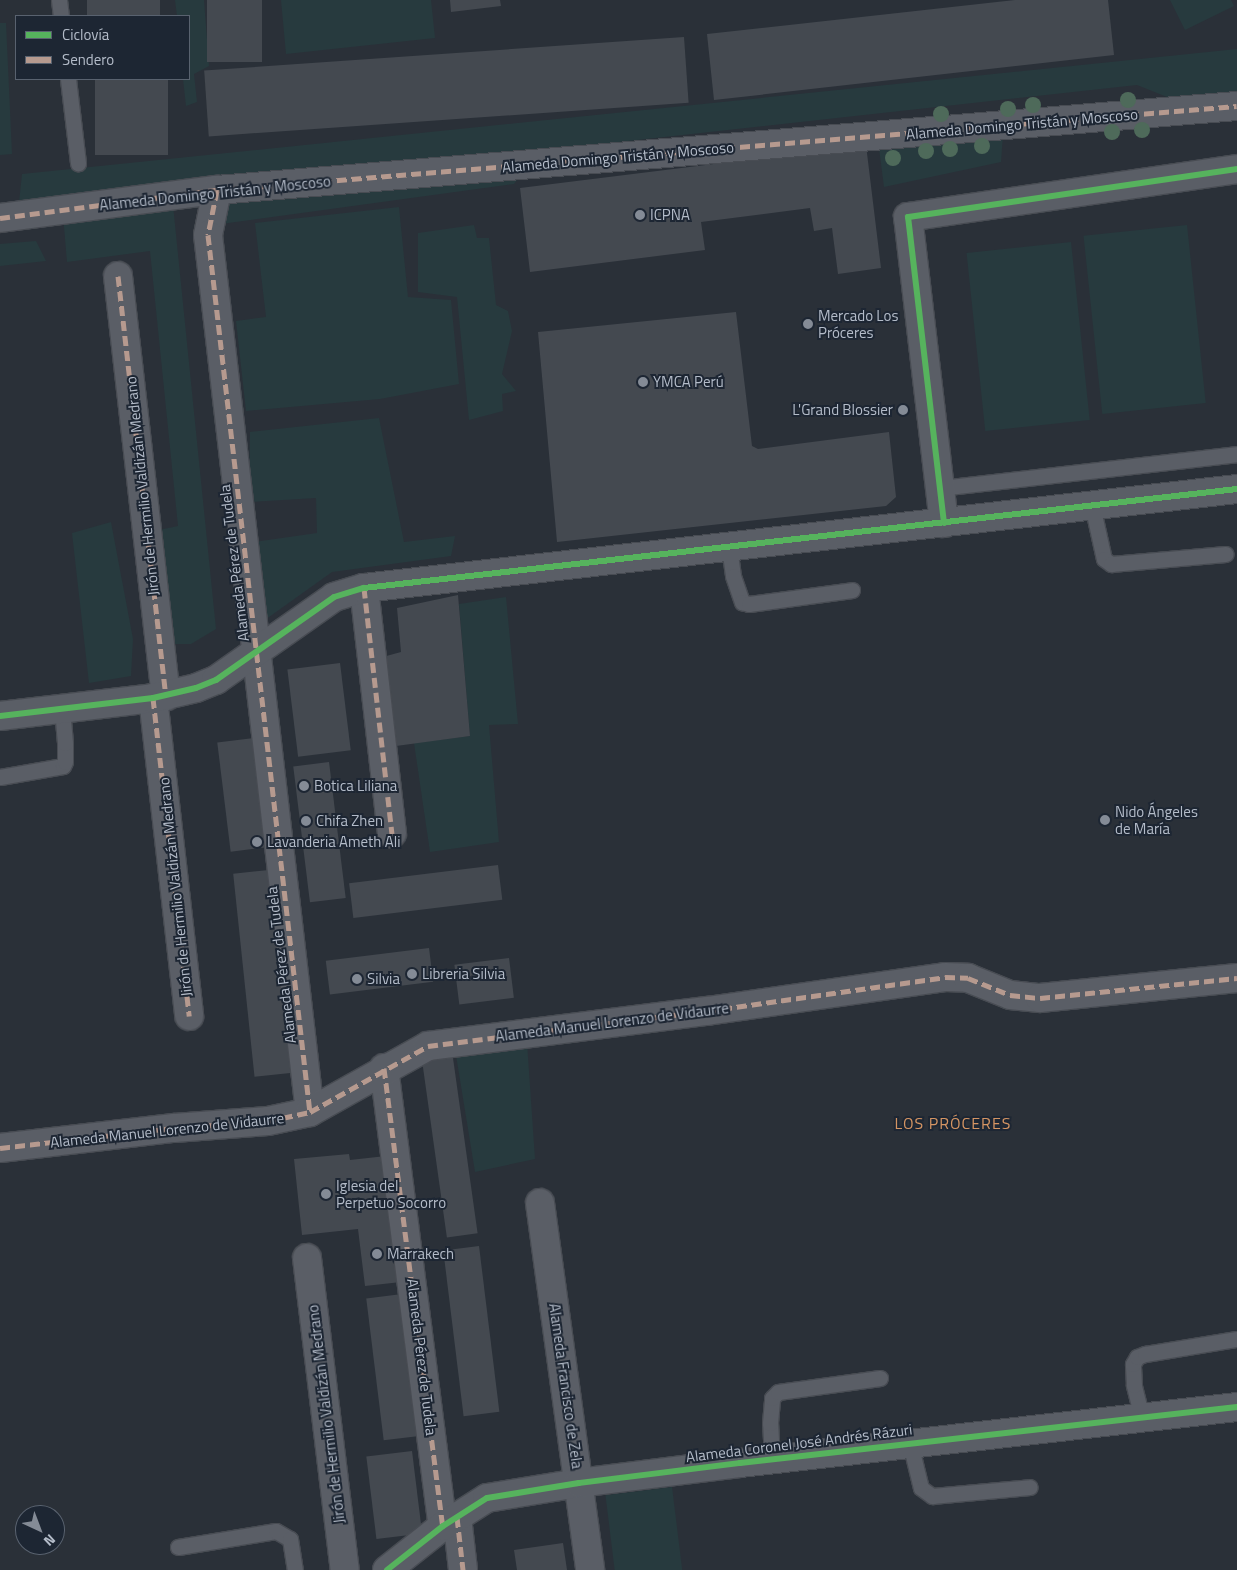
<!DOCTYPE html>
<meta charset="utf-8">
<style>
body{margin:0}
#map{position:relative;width:1237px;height:1570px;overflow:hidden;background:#2a3038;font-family:"Titillium Web",sans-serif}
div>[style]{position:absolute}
.green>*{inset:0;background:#273a3e;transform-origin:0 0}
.building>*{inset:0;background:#444950;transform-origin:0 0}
.roads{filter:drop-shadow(1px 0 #484c53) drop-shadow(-1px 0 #484c53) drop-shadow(0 1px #484c53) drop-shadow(0 -1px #484c53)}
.lane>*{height:15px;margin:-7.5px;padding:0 7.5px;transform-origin:7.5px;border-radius:7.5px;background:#5a5e66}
.street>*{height:28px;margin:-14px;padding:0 14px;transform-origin:14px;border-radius:14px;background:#5a5e66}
.quiet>*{height:5px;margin-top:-2.5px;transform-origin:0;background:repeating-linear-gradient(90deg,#b69a8f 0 10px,transparent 0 15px)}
.cycleway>*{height:6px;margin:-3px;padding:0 3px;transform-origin:3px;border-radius:3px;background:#56b35d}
.trees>*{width:16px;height:16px;margin:-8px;border-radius:50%;background:#4e6a5a}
.dots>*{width:14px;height:14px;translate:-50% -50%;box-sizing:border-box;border:2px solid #1d2633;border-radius:50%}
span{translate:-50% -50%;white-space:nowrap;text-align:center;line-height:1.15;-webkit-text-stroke:4px #1d2633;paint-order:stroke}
.street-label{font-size:15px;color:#b4bcc9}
.poi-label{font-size:15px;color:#b4bcc9}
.left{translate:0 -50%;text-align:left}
.right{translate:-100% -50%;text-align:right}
.neighbourhood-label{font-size:16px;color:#d59563;letter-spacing:1px}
.legend{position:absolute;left:15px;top:15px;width:175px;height:65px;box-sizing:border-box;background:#1d2633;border:1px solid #59626f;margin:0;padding:6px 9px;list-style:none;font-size:15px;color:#b4bcc9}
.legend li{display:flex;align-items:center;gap:10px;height:25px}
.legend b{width:25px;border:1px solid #59626f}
.north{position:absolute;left:15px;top:1505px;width:50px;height:50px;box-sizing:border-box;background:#1d2633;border:1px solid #59626f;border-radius:50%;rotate:137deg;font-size:14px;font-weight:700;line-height:20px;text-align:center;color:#b4bcc9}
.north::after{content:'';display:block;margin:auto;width:18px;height:22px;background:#848b96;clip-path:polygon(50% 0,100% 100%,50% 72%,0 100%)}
</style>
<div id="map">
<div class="green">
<i style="clip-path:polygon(175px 0,204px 0,209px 66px,194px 74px,197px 102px,186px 106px,183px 79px,189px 79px,189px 16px,177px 16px)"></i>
<i style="clip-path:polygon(281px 0,431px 0,435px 38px,286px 54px)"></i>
<i style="clip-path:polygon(1170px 0,1231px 0,1234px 6px,1185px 30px)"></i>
<i style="clip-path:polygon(0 23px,6px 23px,12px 154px,0 155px)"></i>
<i style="clip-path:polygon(1237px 49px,1237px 103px,1192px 107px,1137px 85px,492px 156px,18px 212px,22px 174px)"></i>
<i style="clip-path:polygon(1003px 135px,1001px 162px,884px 187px,879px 148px)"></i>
<i style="clip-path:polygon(523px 173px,514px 184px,221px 224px,221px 202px)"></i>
<i style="clip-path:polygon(173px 205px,216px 629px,191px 644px,173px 644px,159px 530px,178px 526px,150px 251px,67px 262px,63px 215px)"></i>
<i style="clip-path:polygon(399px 207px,408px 297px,451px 300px,459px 384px,380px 399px,246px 411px,236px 321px,266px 317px,255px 223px)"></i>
<i style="clip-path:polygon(474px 225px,477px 238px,489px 238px,496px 305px,508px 311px,512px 331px,502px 374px,516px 391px,502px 394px,503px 411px,469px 420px,457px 297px,418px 292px,418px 233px)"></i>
<i style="left:1187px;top:225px;width:179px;height:104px;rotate:84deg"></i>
<i style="clip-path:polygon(36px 241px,46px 261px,0 266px,0 244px)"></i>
<i style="left:1071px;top:242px;width:179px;height:105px;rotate:84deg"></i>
<i style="clip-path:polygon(379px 418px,404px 542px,455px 536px,451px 556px,332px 572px,262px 622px,254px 542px,317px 533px,316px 498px,249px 502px,250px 432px)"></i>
<i style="clip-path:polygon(111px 522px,133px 639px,131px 676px,89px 683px,72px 533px)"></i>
<i style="clip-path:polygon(506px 597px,518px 724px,489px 725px,499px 842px,430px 852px,414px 743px,470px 736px,459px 604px)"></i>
<i style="clip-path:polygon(527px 1042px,535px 1159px,475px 1172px,455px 1049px)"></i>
<i style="left:672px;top:1487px;width:84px;height:67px;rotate:83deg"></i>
</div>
<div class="building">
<i style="left:87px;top:0;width:73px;height:16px"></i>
<i style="left:207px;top:0;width:55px;height:62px"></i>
<i style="clip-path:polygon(450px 0,500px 0,501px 6px,451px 12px)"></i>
<i style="clip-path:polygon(1015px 0,1108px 0,1114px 55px,714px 100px,707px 34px)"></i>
<i style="left:684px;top:37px;width:66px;height:481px;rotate:86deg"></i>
<i style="left:95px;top:79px;width:73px;height:76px"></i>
<i style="clip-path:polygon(866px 145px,881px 268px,838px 274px,832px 228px,814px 231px,810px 208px,701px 222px,705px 250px,530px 272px,520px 188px)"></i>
<i style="clip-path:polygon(736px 312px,752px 446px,758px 449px,889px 432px,896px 497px,886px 506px,557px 542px,538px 332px)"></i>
<i style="clip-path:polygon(458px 595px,470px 736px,396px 746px,379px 658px,401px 652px,397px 608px)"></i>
<i style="left:340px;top:663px;width:88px;height:53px;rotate:83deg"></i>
<i style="left:254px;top:738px;width:110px;height:37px;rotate:83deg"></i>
<i style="left:329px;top:762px;width:137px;height:36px;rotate:83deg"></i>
<i style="left:498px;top:865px;width:35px;height:150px;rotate:83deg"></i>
<i style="left:269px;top:870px;width:204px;height:36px;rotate:84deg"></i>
<i style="left:429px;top:948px;width:34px;height:104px;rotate:83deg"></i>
<i style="left:509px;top:958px;width:40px;height:55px;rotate:83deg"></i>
<i style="left:452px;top:1051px;width:184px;height:31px;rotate:82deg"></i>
<i style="clip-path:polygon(349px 1154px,350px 1160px,386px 1156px,401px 1282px,365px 1286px,358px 1229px,302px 1235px,294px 1159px)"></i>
<i style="left:479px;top:1246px;width:167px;height:36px;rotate:83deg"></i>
<i style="left:402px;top:1294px;width:143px;height:36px;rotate:83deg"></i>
<i style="left:412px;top:1451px;width:83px;height:46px;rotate:83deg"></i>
<i style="clip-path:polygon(563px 1543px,567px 1570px,517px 1570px,514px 1550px)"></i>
</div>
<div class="roads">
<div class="lane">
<i style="left:59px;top:0;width:16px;rotate:83deg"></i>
<i style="left:68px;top:79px;width:85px;rotate:83.2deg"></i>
<i style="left:940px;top:488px;width:299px;rotate:-6.5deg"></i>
<i style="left:1092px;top:505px;width:55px;rotate:77.5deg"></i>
<i style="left:1104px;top:559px;width:9px;rotate:36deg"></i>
<i style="left:1111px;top:564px;width:115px;rotate:-5deg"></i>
<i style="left:729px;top:547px;width:29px;rotate:82deg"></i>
<i style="left:733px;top:576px;width:28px;rotate:71deg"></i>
<i style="left:742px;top:602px;width:7px;rotate:16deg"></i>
<i style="left:749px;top:604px;width:104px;rotate:-7.7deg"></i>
<i style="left:0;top:777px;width:64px;rotate:-9.9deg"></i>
<i style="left:63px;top:766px;width:4px;rotate:-63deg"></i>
<i style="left:65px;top:762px;width:19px;rotate:-90deg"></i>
<i style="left:65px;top:743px;width:33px;rotate:-95deg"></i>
<i style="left:1142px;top:1418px;width:34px;rotate:-104deg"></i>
<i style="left:1134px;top:1385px;width:21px;rotate:-93deg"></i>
<i style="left:1133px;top:1364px;width:8px;rotate:-60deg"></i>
<i style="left:1137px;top:1357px;width:9px;rotate:-21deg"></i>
<i style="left:1145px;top:1354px;width:93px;rotate:-9.3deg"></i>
<i style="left:910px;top:1443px;width:46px;rotate:76.3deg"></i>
<i style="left:921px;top:1488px;width:14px;rotate:36deg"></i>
<i style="left:932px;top:1496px;width:98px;rotate:-5.2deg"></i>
<i style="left:772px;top:1459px;width:36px;rotate:-93deg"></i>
<i style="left:770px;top:1423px;width:25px;rotate:-85deg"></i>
<i style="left:772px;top:1398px;width:8px;rotate:-45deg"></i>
<i style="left:778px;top:1392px;width:103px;rotate:-7.8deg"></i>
<i style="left:178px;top:1547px;width:99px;rotate:-9.3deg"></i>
<i style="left:276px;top:1531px;width:16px;rotate:30deg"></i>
<i style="left:290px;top:1539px;width:31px;rotate:81deg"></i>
</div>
<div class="street">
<i style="left:217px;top:190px;width:46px;rotate:101.3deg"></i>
<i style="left:208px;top:235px;width:883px;rotate:83.37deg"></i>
<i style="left:0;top:218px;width:219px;rotate:-7.4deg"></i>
<i style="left:217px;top:190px;width:1023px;rotate:-4.71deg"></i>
<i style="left:118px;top:276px;width:423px;rotate:83.5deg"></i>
<i style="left:944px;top:523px;width:308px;rotate:-96.7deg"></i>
<i style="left:908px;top:217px;width:332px;rotate:-8.3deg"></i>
<i style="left:364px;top:588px;width:247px;rotate:83.5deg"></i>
<i style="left:153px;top:698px;width:320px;rotate:83.5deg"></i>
<i style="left:0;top:716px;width:154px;rotate:-6.7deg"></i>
<i style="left:153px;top:698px;width:44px;rotate:-13.1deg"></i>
<i style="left:196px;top:688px;width:22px;rotate:-22deg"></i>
<i style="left:216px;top:680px;width:144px;rotate:-35.1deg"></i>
<i style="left:334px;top:597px;width:31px;rotate:-17deg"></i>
<i style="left:364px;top:588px;width:879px;rotate:-6.47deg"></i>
<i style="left:384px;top:1068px;width:462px;rotate:82.7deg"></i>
<i style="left:0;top:1148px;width:175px;rotate:-6.6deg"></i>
<i style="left:174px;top:1128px;width:94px;rotate:-4.3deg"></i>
<i style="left:268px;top:1121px;width:43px;rotate:-12.1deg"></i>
<i style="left:310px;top:1112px;width:135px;rotate:-29.2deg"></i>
<i style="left:428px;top:1046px;width:281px;rotate:-7.2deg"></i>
<i style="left:707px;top:1011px;width:240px;rotate:-8.1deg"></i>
<i style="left:945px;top:977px;width:23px;rotate:2deg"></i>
<i style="left:968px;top:978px;width:45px;rotate:22deg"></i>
<i style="left:1010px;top:995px;width:30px;rotate:6deg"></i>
<i style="left:1040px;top:998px;width:198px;rotate:-5.8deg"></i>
<i style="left:540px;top:1203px;width:370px;rotate:82.2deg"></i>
<i style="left:307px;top:1258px;width:314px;rotate:83.1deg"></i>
<i style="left:457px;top:1517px;width:53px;rotate:83.5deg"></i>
<i style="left:387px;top:1570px;width:71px;rotate:-38.2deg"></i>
<i style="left:443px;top:1526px;width:52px;rotate:-32.5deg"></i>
<i style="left:487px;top:1498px;width:93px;rotate:-9.3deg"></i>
<i style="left:579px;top:1483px;width:162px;rotate:-7.1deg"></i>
<i style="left:740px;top:1463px;width:500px;rotate:-6.43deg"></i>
</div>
</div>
<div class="quiet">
<i style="left:217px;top:190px;width:46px;rotate:101.3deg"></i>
<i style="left:208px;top:235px;width:883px;rotate:83.37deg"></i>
<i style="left:0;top:218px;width:219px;rotate:-7.4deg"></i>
<i style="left:217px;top:190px;width:1023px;rotate:-4.71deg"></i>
<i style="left:118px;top:276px;width:423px;rotate:83.5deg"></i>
<i style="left:364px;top:588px;width:247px;rotate:83.5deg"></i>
<i style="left:153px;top:698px;width:320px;rotate:83.5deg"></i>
<i style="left:384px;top:1068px;width:462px;rotate:82.7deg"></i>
<i style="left:0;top:1148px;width:175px;rotate:-6.6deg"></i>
<i style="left:174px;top:1128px;width:94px;rotate:-4.3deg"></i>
<i style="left:268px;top:1121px;width:43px;rotate:-12.1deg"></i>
<i style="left:310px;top:1112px;width:135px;rotate:-29.2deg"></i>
<i style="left:428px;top:1046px;width:281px;rotate:-7.2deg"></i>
<i style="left:707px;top:1011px;width:240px;rotate:-8.1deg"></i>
<i style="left:945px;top:977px;width:23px;rotate:2deg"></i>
<i style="left:968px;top:978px;width:45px;rotate:22deg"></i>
<i style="left:1010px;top:995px;width:30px;rotate:6deg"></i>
<i style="left:1040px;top:998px;width:198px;rotate:-5.8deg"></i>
<i style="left:457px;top:1517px;width:53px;rotate:83.5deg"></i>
</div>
<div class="cycleway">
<i style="left:944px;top:523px;width:308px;rotate:-96.7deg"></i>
<i style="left:908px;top:217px;width:332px;rotate:-8.3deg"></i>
<i style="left:0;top:716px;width:154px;rotate:-6.7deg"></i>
<i style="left:153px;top:698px;width:44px;rotate:-13.1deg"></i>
<i style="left:196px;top:688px;width:22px;rotate:-22deg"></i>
<i style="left:216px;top:680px;width:144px;rotate:-35.1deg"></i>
<i style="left:334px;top:597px;width:31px;rotate:-17deg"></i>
<i style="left:364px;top:588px;width:879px;rotate:-6.47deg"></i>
<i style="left:387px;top:1570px;width:71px;rotate:-38.2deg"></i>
<i style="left:443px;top:1526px;width:52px;rotate:-32.5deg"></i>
<i style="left:487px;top:1498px;width:93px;rotate:-9.3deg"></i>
<i style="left:579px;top:1483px;width:162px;rotate:-7.1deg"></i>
<i style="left:740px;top:1463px;width:500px;rotate:-6.43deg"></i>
</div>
<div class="trees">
<i style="left:1128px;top:100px"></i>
<i style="left:1033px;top:105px"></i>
<i style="left:1008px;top:109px"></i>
<i style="left:941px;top:114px"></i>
<i style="left:1142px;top:130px"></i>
<i style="left:1112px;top:132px"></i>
<i style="left:982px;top:146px"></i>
<i style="left:950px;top:149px"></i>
<i style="left:926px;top:151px"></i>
<i style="left:893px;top:158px"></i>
</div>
<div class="dots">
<i style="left:640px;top:215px;background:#848b96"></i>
<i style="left:808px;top:324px;background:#848b96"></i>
<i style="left:643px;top:382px;background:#848b96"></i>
<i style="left:903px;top:410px;background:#848b96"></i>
<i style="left:304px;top:786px;background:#848b96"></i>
<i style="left:1105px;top:820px;background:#848b96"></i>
<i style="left:306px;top:821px;background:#848b96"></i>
<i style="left:257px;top:842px;background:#848b96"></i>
<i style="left:412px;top:974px;background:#848b96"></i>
<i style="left:357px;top:979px;background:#848b96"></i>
<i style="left:326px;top:1194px;background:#848b96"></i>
<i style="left:377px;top:1254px;background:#848b96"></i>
</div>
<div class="street-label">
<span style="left:1022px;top:124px;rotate:-5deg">Alameda Domingo Tristán y Moscoso</span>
<span style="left:618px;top:157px;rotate:-5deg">Alameda Domingo Tristán y Moscoso</span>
<span style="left:215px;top:193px;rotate:-6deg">Alameda Domingo Tristán y Moscoso</span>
<span style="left:142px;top:486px;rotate:-96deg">Jirón de Hermilio Valdizán Medrano</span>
<span style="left:234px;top:563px;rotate:-97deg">Alameda Pérez de Tudela</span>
<span style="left:175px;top:887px;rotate:-96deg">Jirón de Hermilio Valdizán Medrano</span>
<span style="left:281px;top:965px;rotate:-97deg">Alameda Pérez de Tudela</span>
<span style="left:612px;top:1022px;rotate:-7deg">Alameda Manuel Lorenzo de Vidaurre</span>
<span style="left:167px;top:1130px;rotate:-6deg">Alameda Manuel Lorenzo de Vidaurre</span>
<span style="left:422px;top:1357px;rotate:83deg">Alameda Pérez de Tudela</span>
<span style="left:566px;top:1386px;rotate:82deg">Alameda Francisco de Zela</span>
<span style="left:326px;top:1414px;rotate:-97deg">Jirón de Hermilio Valdizán Medrano</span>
<span style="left:799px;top:1443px;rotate:-7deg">Alameda Coronel José Andrés Rázuri</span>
</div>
<div class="poi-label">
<span class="left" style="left:650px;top:215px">ICPNA</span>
<span class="left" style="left:818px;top:324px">Mercado Los<br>Próceres</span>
<span class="left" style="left:653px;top:382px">YMCA Perú</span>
<span class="right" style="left:893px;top:410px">L'Grand Blossier</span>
<span class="left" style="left:314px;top:786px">Botica Liliana</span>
<span class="left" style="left:1115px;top:820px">Nido Ángeles<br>de María</span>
<span class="left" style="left:316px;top:821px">Chifa Zhen</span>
<span class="left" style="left:267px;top:842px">Lavanderia Ameth Ali</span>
<span class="left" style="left:422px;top:974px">Libreria Silvia</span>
<span class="left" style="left:367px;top:979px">Silvia</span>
<span class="left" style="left:336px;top:1194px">Iglesia del<br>Perpetuo Socorro</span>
<span class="left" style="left:387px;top:1254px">Marrakech</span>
</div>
<div class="neighbourhood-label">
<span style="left:953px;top:1123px">LOS PRÓCERES</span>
</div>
<ul class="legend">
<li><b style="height:6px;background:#56b35d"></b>Ciclovía</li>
<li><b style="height:6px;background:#b69a8f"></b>Sendero</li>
</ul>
<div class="north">N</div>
</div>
